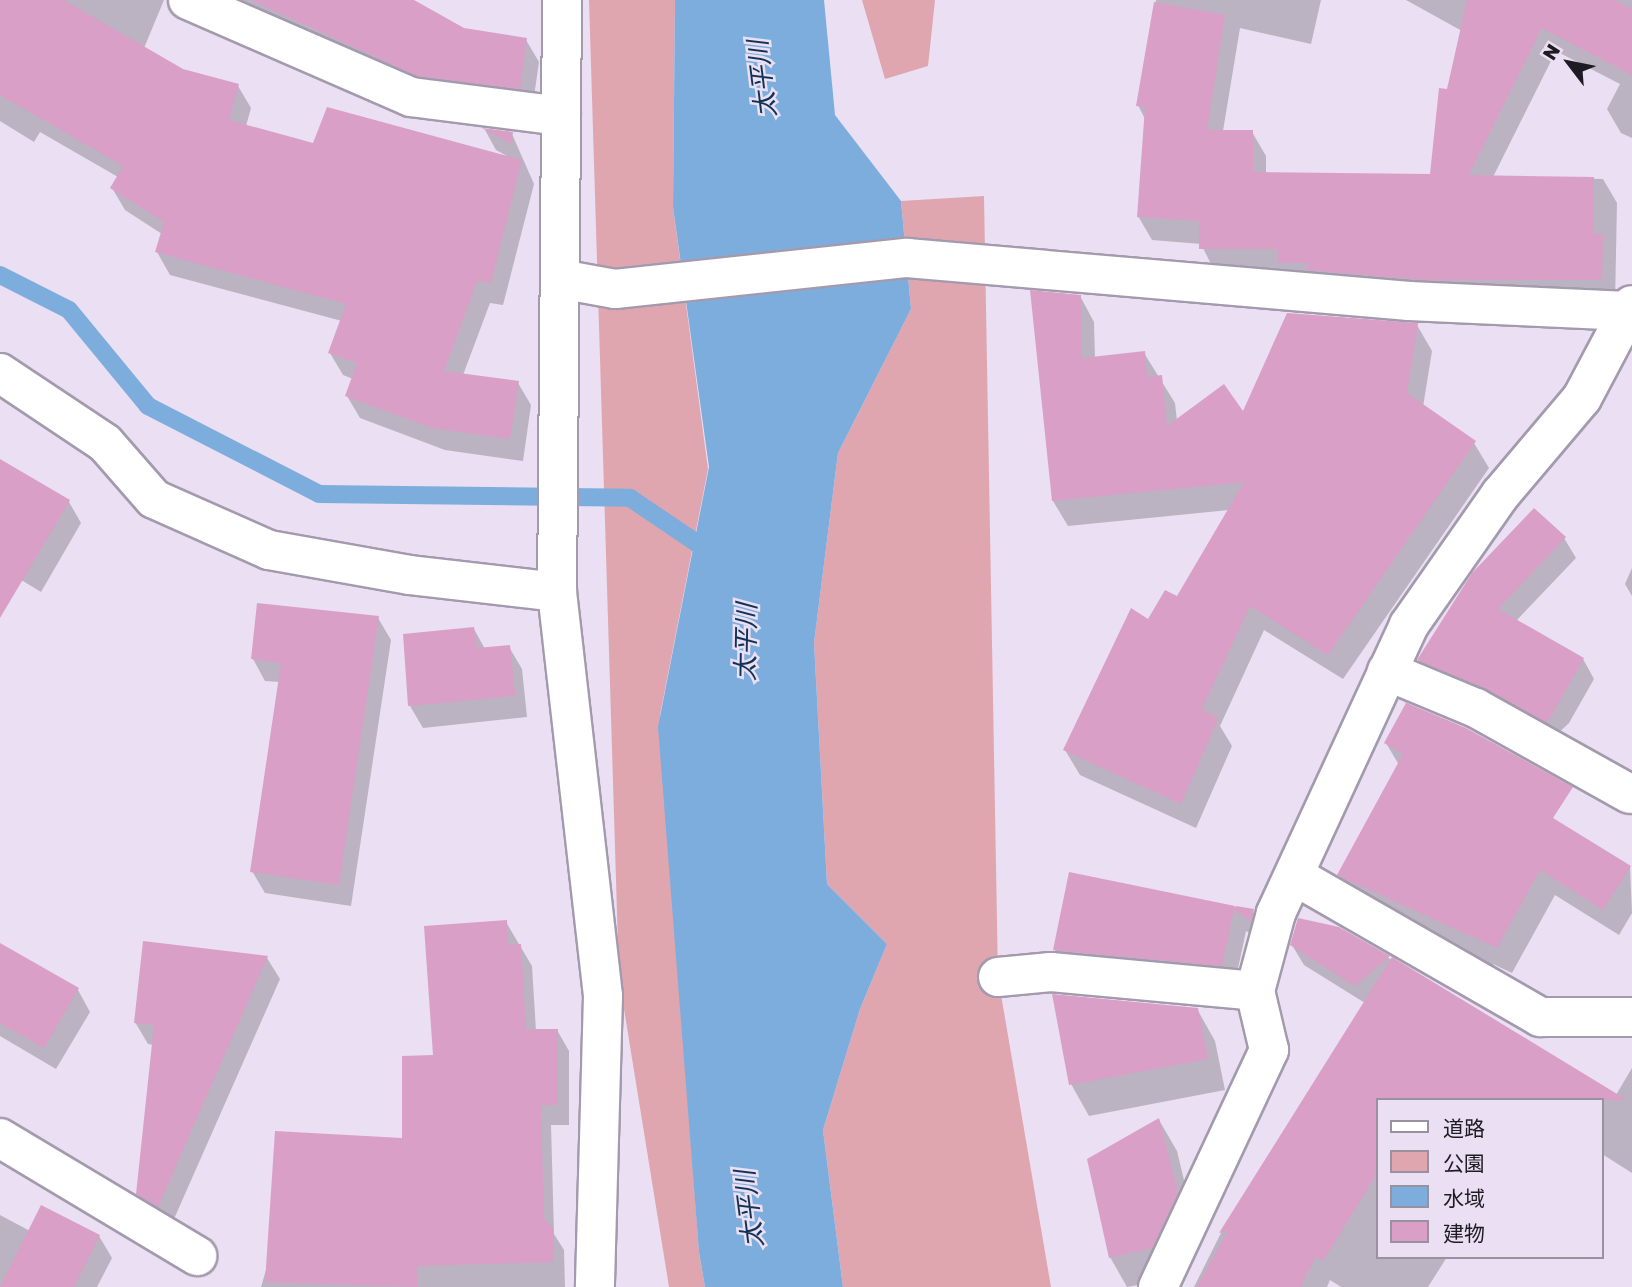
<!DOCTYPE html>
<meta charset="utf-8">
<style>
body{margin:0}
#map{position:relative;width:1632px;height:1287px;overflow:hidden;background:#eadff3;font-family:"Golos Text","Noto Sans JP",sans-serif}
div>[style]{position:absolute}
.green>*{inset:0;background:#e0a6af}
.water>*{inset:0;background:#7daddd}
.shadow>*{inset:0;background:#0003}
.stream>*{height:18px;margin:-9px;padding:0 9px;transform-origin:9px;border-radius:9px;background:#7daddd}
.building>*{inset:0;background:#da9fc7}
.roads{filter:drop-shadow(2px 0 #a49aad) drop-shadow(-2px 0 #a49aad) drop-shadow(0 2px #a49aad) drop-shadow(0 -2px #a49aad)}
.street>*{height:38px;margin:-19px;padding:0 19px;transform-origin:19px;border-radius:19px;background:#fff}
span{translate:-50% -50%;white-space:nowrap;text-align:center;line-height:1.15;-webkit-text-stroke:5px #eadff3;paint-order:stroke}
.water-label{font-size:26px;color:#113353;font-style:italic}
.legend{position:absolute;left:1376px;top:1098px;width:228px;height:161px;box-sizing:border-box;background:#eadff3;border:2px solid #99919f;margin:0;padding:9px 12px;list-style:none;font-size:21px;color:#1f1b22}
.legend li{display:flex;align-items:center;gap:14px;height:35px}
.legend b{width:35px;border:2px solid #99919f}
.north{position:absolute;left:1534px;top:28px;width:70px;height:70px;-webkit-text-stroke:5px #eadff3;paint-order:stroke;rotate:302deg;font-size:19px;font-weight:700;line-height:28px;text-align:center;color:#1f1b22}
.north::after{content:'';display:block;margin:auto;width:24px;height:32px;background:#1f1b22;clip-path:polygon(50% 0,100% 100%,50% 72%,0 100%)}
</style>
<div id="map">
<div class="green">
<i style="clip-path:polygon(589px 0,675px 0,673px 207px,708px 469px,660px 715px,699px 1252px,705px 1287px,669px 1287px,619px 978px)"></i>
<i style="clip-path:polygon(862px 0,935px 0,928px 66px,885px 79px)"></i>
<i style="clip-path:polygon(984px 196px,998px 977px,1051px 1287px,843px 1287px,823px 1130px,860px 1009px,887px 944px,827px 884px,814px 643px,838px 453px,911px 309px,901px 201px)"></i>
</div>
<div class="water">
<i style="clip-path:polygon(675px 0,824px 0,835px 115px,901px 201px,911px 309px,838px 453px,814px 643px,827px 884px,887px 944px,860px 1009px,823px 1130px,843px 1287px,705px 1287px,699px 1252px,658px 727px,709px 467px,673px 207px)"></i>
</div>
<div class="shadow">
<i style="clip-path:polygon(0 0,164px 0,144px 48px,182px 71px,238px 86px,251px 108px,246px 126px,314px 145px,507px 156px,496px 150px,485px 130px,512px 134px,534px 184px,503px 305px,490px 303px,463px 375px,518px 383px,531px 405px,523px 461px,445px 450px,360px 418px,347px 396px,353px 379px,343px 375px,330px 353px,342px 321px,170px 275px,157px 252px,162px 234px,125px 210px,112px 188px,118px 177px,40px 132px,34px 142px,0 121px)"></i>
<i style="clip-path:polygon(226px 0,411px 0,464px 30px,526px 40px,539px 62px,532px 110px,431px 98px)"></i>
<i style="clip-path:polygon(1156px 0,1321px 0,1311px 44px,1240px 28px,1223px 131px,1252px 132px,1266px 156px,1266px 174px,1432px 175px,1462px 31px,1406px 0,1632px 0,1632px 138px,1621px 133px,1607px 109px,1620px 84px,1556px 51px,1493px 177px,1603px 179px,1617px 203px,1615px 303px,1215px 272px,1201px 244px,1152px 240px,1138px 216px,1145px 119px,1138px 105px)"></i>
<i style="clip-path:polygon(1080px 296px,1094px 322px,1095px 359px,1144px 353px,1175px 403px,1177px 421px,1244px 414px,1417px 325px,1432px 351px,1423px 407px,1474px 443px,1489px 468px,1343px 679px,1264px 630px,1220px 726px,1232px 746px,1196px 828px,1080px 775px,1065px 750px,1178px 599px,1229px 510px,1068px 526px,1053px 501px)"></i>
<i style="clip-path:polygon(0 461px,69px 502px,81px 523px,41px 592px,0 567px)"></i>
<i style="clip-path:polygon(1564px 538px,1576px 558px,1516px 621px,1583px 659px,1594px 679px,1569px 723px,1553px 738px,1430px 680px,1419px 660px)"></i>
<i style="clip-path:polygon(1632px 568px,1632px 596px,1625px 584px)"></i>
<i style="clip-path:polygon(378px 618px,391px 640px,351px 906px,265px 893px,252px 871px,280px 682px,265px 681px,253px 659px)"></i>
<i style="clip-path:polygon(474px 629px,485px 649px,509px 647px,522px 669px,527px 717px,423px 728px,410px 706px,405px 636px)"></i>
<i style="clip-path:polygon(1407px 706px,1435px 860px,1630px 867px,1632px 913px,1619px 935px,1555px 895px,1512px 973px,1493px 964px,1508px 990px,1495px 985px,1479px 958px,1354px 901px,1339px 875px,1399px 765px,1386px 743px)"></i>
<i style="clip-path:polygon(1234px 907px,1253px 911px,1266px 933px,1264px 941px,1246px 931px,1234px 987px,1067px 972px,1055px 950px)"></i>
<i style="clip-path:polygon(506px 922px,532px 966px,536px 1031px,557px 1030px,569px 1051px,569px 1125px,551px 1125px,554px 1234px,564px 1250px,565px 1287px,261px 1287px,268px 1263px,404px 1139px,435px 1057px)"></i>
<i style="clip-path:polygon(1339px 928px,1616px 1095px,1632px 1068px,1632px 1173px,1602px 1154px,1602px 1100px,1378px 1100px,1378px 1257px,1447px 1257px,1428px 1287px,1341px 1287px,1330px 1280px,1327px 1287px,1194px 1287px,1221px 1233px,1365px 1003px,1304px 965px,1292px 945px)"></i>
<i style="clip-path:polygon(144px 943px,267px 958px,280px 979px,170px 1228px,150px 1216px,137px 1193px,154px 1045px,148px 1044px,135px 1022px)"></i>
<i style="clip-path:polygon(0 945px,78px 990px,90px 1012px,56px 1069px,0 1036px)"></i>
<i style="clip-path:polygon(1197px 1009px,1215px 1041px,1225px 1090px,1089px 1116px,1071px 1084px)"></i>
<i style="clip-path:polygon(1159px 1120px,1177px 1151px,1195px 1226px,1170px 1279px,1127px 1287px,1110px 1257px)"></i>
<i style="clip-path:polygon(0 1215px,30px 1231px,99px 1236px,112px 1258px,97px 1287px,0 1287px)"></i>
</div>
<div class="stream">
<i style="left:0;top:275px;width:77px;rotate:26.9deg"></i>
<i style="left:69px;top:310px;width:124px;rotate:50.5deg"></i>
<i style="left:148px;top:406px;width:192px;rotate:27.2deg"></i>
<i style="left:319px;top:494px;width:311px;rotate:0.7deg"></i>
<i style="left:630px;top:498px;width:100px;rotate:34deg"></i>
</div>
<div class="building">
<i style="clip-path:polygon(0 0,64px 0,183px 69px,239px 84px,229px 120px,313px 143px,327px 107px,522px 160px,491px 283px,477px 281px,444px 371px,519px 381px,510px 439px,432px 428px,345px 396px,357px 363px,328px 353px,346px 304px,155px 252px,164px 222px,110px 188px,123px 166px,0 95px)"></i>
<i style="clip-path:polygon(251px 0,414px 0,464px 28px,527px 38px,520px 89px,417px 76px)"></i>
<i style="clip-path:polygon(1467px 0,1614px 0,1632px 9px,1632px 75px,1542px 28px,1469px 175px,1594px 177px,1593px 234px,1603px 234px,1602px 280px,1426px 280px,1306px 270px,1309px 263px,1277px 263px,1277px 249px,1199px 249px,1199px 221px,1137px 217px,1145px 107px,1136px 106px,1154px 2px,1225px 15px,1207px 130px,1253px 130px,1253px 172px,1430px 174px,1439px 88px,1447px 89px)"></i>
<i style="clip-path:polygon(482px 128px,513px 132px,511px 144px)"></i>
<i style="clip-path:polygon(1030px 290px,1081px 295px,1082px 358px,1145px 351px,1147px 377px,1162px 375px,1167px 426px,1224px 384px,1243px 411px,1287px 313px,1418px 323px,1407px 393px,1476px 441px,1328px 655px,1250px 606px,1202px 709px,1218px 719px,1181px 804px,1063px 750px,1131px 608px,1148px 619px,1165px 590px,1177px 596px,1244px 482px,1052px 501px)"></i>
<i style="clip-path:polygon(0 459px,70px 500px,0 618px)"></i>
<i style="clip-path:polygon(1534px 508px,1566px 537px,1498px 609px,1584px 658px,1547px 723px,1485px 688px,1417px 660px,1472px 573px)"></i>
<i style="clip-path:polygon(257px 603px,379px 616px,339px 885px,250px 872px,281px 663px,251px 659px)"></i>
<i style="clip-path:polygon(474px 627px,477px 648px,510px 645px,515px 696px,408px 706px,403px 634px)"></i>
<i style="clip-path:polygon(1402px 701px,1466px 728px,1573px 787px,1553px 818px,1631px 866px,1603px 910px,1540px 870px,1497px 948px,1337px 875px,1403px 754px,1384px 743px,1406px 703px)"></i>
<i style="clip-path:polygon(1069px 872px,1235px 906px,1234px 910px,1236px 906px,1254px 909px,1251px 921px,1234px 910px,1222px 966px,1053px 950px)"></i>
<i style="clip-path:polygon(1298px 918px,1339px 927px,1390px 956px,1355px 986px,1290px 945px)"></i>
<i style="clip-path:polygon(507px 920px,508px 945px,521px 944px,526px 1029px,558px 1029px,558px 1105px,541px 1105px,544px 1218px,553px 1228px,554px 1262px,418px 1266px,417px 1287px,265px 1282px,275px 1131px,402px 1138px,402px 1056px,433px 1055px,424px 926px)"></i>
<i style="clip-path:polygon(143px 941px,268px 956px,158px 1207px,136px 1194px,154px 1025px,134px 1023px)"></i>
<i style="clip-path:polygon(0 943px,79px 988px,44px 1048px,0 1023px)"></i>
<i style="clip-path:polygon(1392px 957px,1627px 1100px,1378px 1100px,1378px 1172px,1323px 1261px,1316px 1257px,1300px 1287px,1197px 1287px,1228px 1231px,1219px 1233px)"></i>
<i style="clip-path:polygon(1052px 994px,1198px 1008px,1208px 1059px,1069px 1085px)"></i>
<i style="clip-path:polygon(1159px 1118px,1178px 1193px,1152px 1248px,1109px 1258px,1087px 1159px)"></i>
<i style="clip-path:polygon(41px 1205px,100px 1235px,74px 1287px,0 1287px)"></i>
</div>
<div class="roads">
<div class="street">
<i style="left:188px;top:0;width:243px;rotate:23.5deg"></i>
<i style="left:411px;top:97px;width:151px;rotate:7.2deg"></i>
<i style="left:562px;top:0;width:592px;rotate:90.48deg"></i>
<i style="left:557px;top:592px;width:407px;rotate:83.5deg"></i>
<i style="left:603px;top:996px;width:291px;rotate:91.6deg"></i>
<i style="left:560px;top:279px;width:56px;rotate:10.3deg"></i>
<i style="left:615px;top:289px;width:294px;rotate:-6.1deg"></i>
<i style="left:907px;top:258px;width:504px;rotate:4.9deg"></i>
<i style="left:1409px;top:301px;width:219px;rotate:2.6deg"></i>
<i style="left:1628px;top:311px;width:7px;rotate:-56deg"></i>
<i style="left:0;top:373px;width:126px;rotate:33.7deg"></i>
<i style="left:105px;top:443px;width:74px;rotate:48.8deg"></i>
<i style="left:154px;top:499px;width:126px;rotate:23.9deg"></i>
<i style="left:269px;top:550px;width:143px;rotate:10.1deg"></i>
<i style="left:410px;top:575px;width:148px;rotate:6.6deg"></i>
<i style="left:1387px;top:671px;width:96px;rotate:22.6deg"></i>
<i style="left:1476px;top:708px;width:176px;rotate:29.2deg"></i>
<i style="left:1295px;top:876px;width:283px;rotate:29.9deg"></i>
<i style="left:1540px;top:1017px;width:92px"></i>
<i style="left:998px;top:977px;width:53px;rotate:-5.4deg"></i>
<i style="left:1051px;top:972px;width:205px;rotate:5.3deg"></i>
<i style="left:0;top:1138px;width:230px;rotate:30.9deg"></i>
<i style="left:1158px;top:1287px;width:262px;rotate:-64.9deg"></i>
<i style="left:1269px;top:1050px;width:61px;rotate:-103.3deg"></i>
<i style="left:1255px;top:991px;width:81px;rotate:-74.9deg"></i>
<i style="left:1276px;top:913px;width:317px;rotate:-65.2deg"></i>
<i style="left:1409px;top:625px;width:159px;rotate:-55deg"></i>
<i style="left:1500px;top:495px;width:127px;rotate:-49.8deg"></i>
<i style="left:1582px;top:398px;width:98px;rotate:-62.1deg"></i>
</div>
</div>
<div class="water-label">
<span style="left:762px;top:79px;rotate:-97deg">太平川</span>
<span style="left:746px;top:642px;rotate:-89deg">太平川</span>
<span style="left:749px;top:1209px;rotate:-97deg">太平川</span>
</div>
<ul class="legend">
<li><b style="height:9px;background:#fff"></b>道路</li>
<li><b style="height:19px;background:#e0a6af"></b>公園</li>
<li><b style="height:19px;background:#7daddd"></b>水域</li>
<li><b style="height:19px;background:#da9fc7"></b>建物</li>
</ul>
<div class="north">N</div>
</div>
